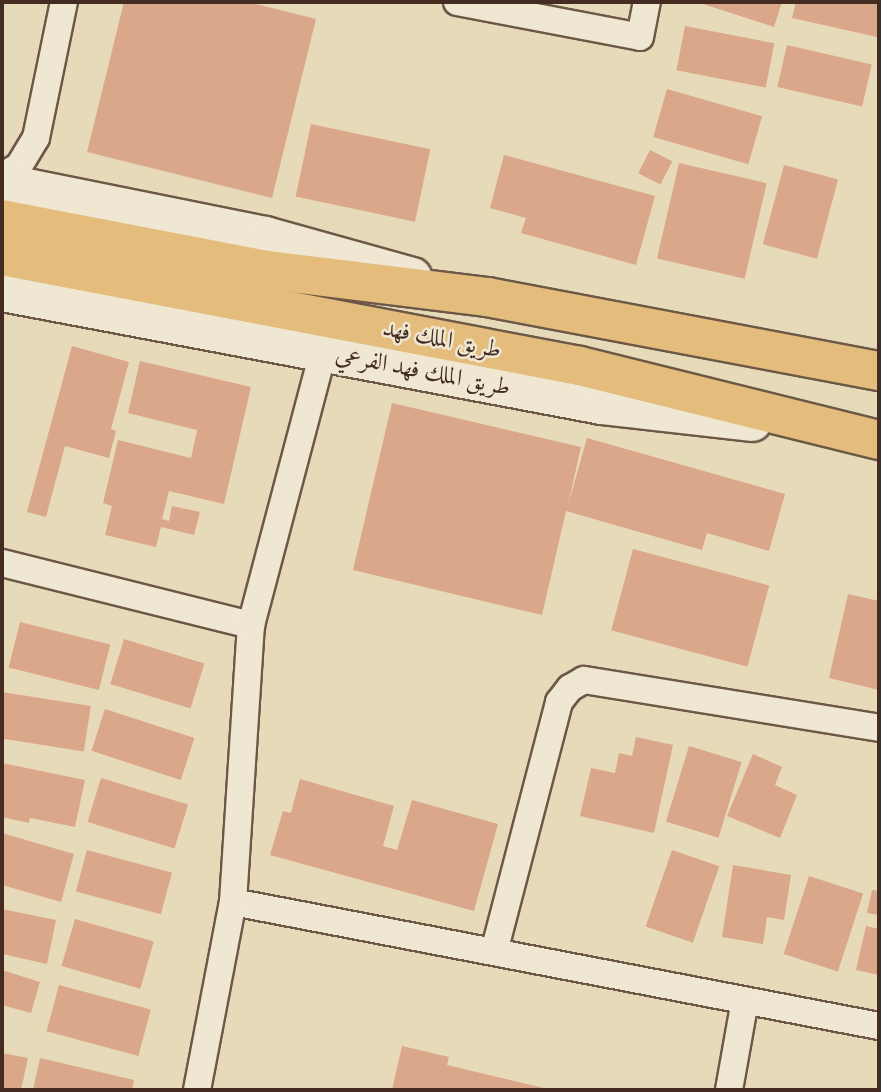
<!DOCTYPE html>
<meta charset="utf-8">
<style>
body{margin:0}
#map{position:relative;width:881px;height:1092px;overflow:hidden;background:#e7dab9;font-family:"IM FELL French Canon",Amiri,serif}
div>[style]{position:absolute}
.building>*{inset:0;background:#dba78b;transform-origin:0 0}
.roads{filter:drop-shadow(2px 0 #6d5848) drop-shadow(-2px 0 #6d5848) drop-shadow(0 2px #6d5848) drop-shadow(0 -2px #6d5848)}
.street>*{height:26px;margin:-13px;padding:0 13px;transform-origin:13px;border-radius:13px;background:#efe7d2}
.secondary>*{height:37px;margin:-18.5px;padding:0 18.5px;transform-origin:18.5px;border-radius:18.5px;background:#efe7d2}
.highway>*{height:38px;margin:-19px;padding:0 19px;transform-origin:19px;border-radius:19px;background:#e4bd7c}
span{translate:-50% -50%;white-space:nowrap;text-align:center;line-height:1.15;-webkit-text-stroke:5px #efe7d2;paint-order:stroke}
.street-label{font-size:24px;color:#442c22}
.frame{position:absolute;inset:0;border:4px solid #442c22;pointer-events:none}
</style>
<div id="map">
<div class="building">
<i style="clip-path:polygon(124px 2px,248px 2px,316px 19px,272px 198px,87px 152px)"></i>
<i style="clip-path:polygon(697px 2px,782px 2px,774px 27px)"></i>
<i style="clip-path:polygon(796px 2px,879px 2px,877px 37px,792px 18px)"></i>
<i style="left:685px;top:26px;width:91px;height:45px;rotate:11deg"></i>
<i style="left:787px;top:45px;width:87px;height:43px;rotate:13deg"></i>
<i style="left:667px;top:89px;width:99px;height:50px;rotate:16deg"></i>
<i style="left:311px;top:124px;width:122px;height:74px;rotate:12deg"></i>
<i style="left:650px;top:150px;width:25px;height:26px;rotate:27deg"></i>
<i style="clip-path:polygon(504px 155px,655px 196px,636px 265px,521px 233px,526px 218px,490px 208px)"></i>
<i style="left:679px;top:163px;width:90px;height:98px;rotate:13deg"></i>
<i style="left:784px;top:165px;width:56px;height:82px;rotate:15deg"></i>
<i style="clip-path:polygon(72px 346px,129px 362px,111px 429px,116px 431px,109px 458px,65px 446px,46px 517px,27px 512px)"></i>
<i style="clip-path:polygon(140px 361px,251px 387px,224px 504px,169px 491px,162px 519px,169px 521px,172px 506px,200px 512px,194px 535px,161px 527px,156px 547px,105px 535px,112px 506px,103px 503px,118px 440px,191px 458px,197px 430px,128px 413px)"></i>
<i style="clip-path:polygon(392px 403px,581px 447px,568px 505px,587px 438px,785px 494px,769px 551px,707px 533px,702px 550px,566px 511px,542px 615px,353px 570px)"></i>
<i style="left:633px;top:549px;width:141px;height:84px;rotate:15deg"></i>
<i style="clip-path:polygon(848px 594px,879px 601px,879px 690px,829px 678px)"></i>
<i style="left:20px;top:622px;width:93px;height:47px;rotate:14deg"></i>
<i style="left:124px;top:639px;width:84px;height:47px;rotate:17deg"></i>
<i style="left:2px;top:692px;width:90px;height:46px;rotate:9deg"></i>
<i style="left:105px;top:709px;width:94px;height:44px;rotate:18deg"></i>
<i style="clip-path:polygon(636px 737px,673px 745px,654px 833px,580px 816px,591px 768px,615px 773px,619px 753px,632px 756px)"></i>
<i style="left:689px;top:746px;width:55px;height:79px;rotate:17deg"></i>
<i style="clip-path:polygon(753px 754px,782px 767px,775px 785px,797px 795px,780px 838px,727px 816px)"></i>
<i style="clip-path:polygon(2px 763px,85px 780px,75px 827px,30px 818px,29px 823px,2px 817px)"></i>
<i style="left:101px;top:778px;width:91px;height:46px;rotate:17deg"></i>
<i style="clip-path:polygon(300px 779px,394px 806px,383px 846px,397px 850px,412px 800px,498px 824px,474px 911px,270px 855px,283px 811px,291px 813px)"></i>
<i style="clip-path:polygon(2px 833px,74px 854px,61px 902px,2px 885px)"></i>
<i style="left:87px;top:850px;width:88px;height:43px;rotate:15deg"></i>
<i style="left:672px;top:850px;width:50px;height:81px;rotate:19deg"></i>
<i style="clip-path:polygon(733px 865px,791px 875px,784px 920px,767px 917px,763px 944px,722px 937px)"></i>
<i style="left:809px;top:876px;width:57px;height:82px;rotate:18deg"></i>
<i style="clip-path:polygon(872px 890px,879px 891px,879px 915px,867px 913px)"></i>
<i style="clip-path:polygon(2px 909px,56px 920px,47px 964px,2px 954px)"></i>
<i style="left:75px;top:919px;width:82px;height:49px;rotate:16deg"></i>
<i style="clip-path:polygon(866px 926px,879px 929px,879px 975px,856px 970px)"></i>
<i style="clip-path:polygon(2px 970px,40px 982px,31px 1013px,2px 1005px)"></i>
<i style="left:59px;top:985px;width:95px;height:48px;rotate:15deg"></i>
<i style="clip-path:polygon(402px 1046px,449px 1057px,447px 1065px,552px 1090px,392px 1090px)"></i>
<i style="clip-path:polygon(2px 1053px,28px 1058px,21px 1090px,2px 1090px)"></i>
<i style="clip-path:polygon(40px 1058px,134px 1080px,132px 1090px,33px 1090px)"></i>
</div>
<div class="roads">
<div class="street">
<i style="left:457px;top:2px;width:186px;rotate:10.8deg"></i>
<i style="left:640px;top:37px;width:36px;rotate:-79deg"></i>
<i style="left:2px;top:176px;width:20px;rotate:-30deg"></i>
<i style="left:19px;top:166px;width:33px;rotate:-59deg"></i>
<i style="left:36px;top:138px;width:139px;rotate:-78.4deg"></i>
<i style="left:2px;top:563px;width:257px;rotate:14deg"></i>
<i style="left:233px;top:902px;width:658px;rotate:10.87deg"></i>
<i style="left:494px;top:952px;width:258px;rotate:-75.4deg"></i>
<i style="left:559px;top:702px;width:18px;rotate:-52deg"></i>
<i style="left:570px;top:688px;width:16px;rotate:-30deg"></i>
<i style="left:584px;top:680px;width:299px;rotate:9.2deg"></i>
<i style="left:197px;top:1090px;width:191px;rotate:-79.2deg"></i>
<i style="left:233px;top:902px;width:278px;rotate:-86.3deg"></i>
<i style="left:251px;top:625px;width:282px;rotate:-75.2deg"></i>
<i style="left:729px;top:1090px;width:91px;rotate:-79.9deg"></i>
</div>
<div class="secondary">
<i style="left:2px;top:182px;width:268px;rotate:11.4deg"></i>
<i style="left:265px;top:235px;width:153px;rotate:15.6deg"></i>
<i style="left:2px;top:292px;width:610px;rotate:10.68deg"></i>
<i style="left:601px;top:405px;width:152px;rotate:6.4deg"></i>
</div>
<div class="highway">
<i style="left:2px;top:219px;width:270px;rotate:10.9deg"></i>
<i style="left:267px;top:270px;width:222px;rotate:7deg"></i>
<i style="left:487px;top:297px;width:399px;rotate:10.7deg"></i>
<i style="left:2px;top:256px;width:588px;rotate:10.78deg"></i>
<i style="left:580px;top:366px;width:308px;rotate:13.9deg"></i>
</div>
</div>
<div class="street-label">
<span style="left:442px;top:339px;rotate:11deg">طريق الملك فهد</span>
<span style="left:423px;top:371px;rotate:11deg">طريق الملك فهد الفرعي</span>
</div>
<div class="frame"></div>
</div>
